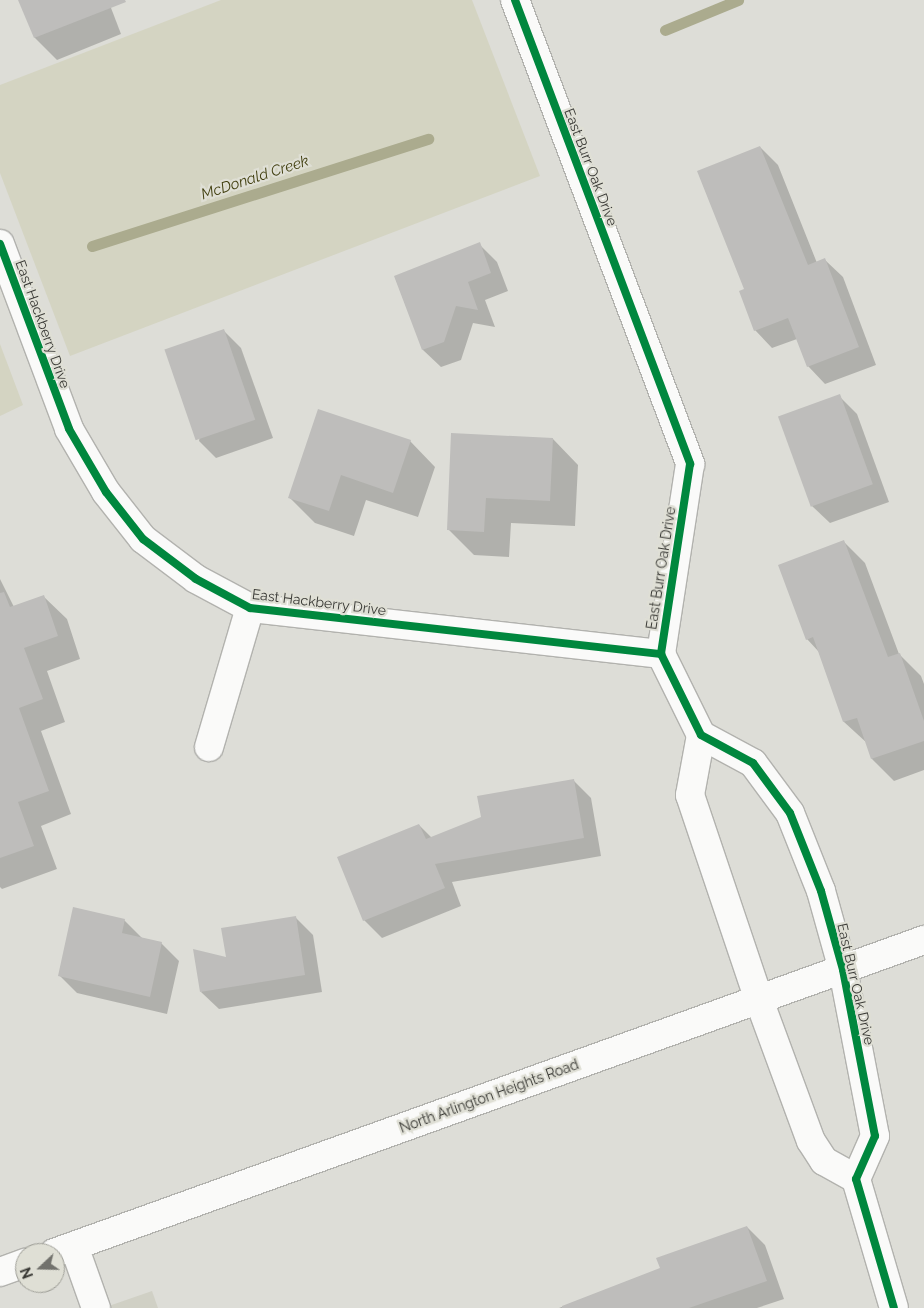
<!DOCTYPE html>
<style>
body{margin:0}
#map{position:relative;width:924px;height:1308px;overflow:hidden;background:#ddddd7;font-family:Raleway,sans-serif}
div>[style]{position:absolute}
.built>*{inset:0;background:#d0d0c5}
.green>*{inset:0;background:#d4d4c2}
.shadow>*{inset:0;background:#0003}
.stream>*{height:11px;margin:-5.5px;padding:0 5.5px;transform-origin:5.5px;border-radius:5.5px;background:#abab8e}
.building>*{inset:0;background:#bebdbb;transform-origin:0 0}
.roads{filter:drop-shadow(1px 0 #b2b2ae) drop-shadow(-1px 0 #b2b2ae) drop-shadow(0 1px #b2b2ae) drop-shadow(0 -1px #b2b2ae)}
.minor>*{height:28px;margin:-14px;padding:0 14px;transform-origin:14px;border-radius:14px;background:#fafaf9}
.major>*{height:28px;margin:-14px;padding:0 14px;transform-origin:14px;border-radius:14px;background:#fafaf9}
.cycleway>*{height:8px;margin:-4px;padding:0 4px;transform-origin:4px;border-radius:4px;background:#00873e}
span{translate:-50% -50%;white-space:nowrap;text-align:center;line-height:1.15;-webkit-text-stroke:4.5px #dfdfd5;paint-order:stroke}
.street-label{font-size:14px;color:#383834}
.water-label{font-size:15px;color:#413f0f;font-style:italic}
.north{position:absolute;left:15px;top:1243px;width:50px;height:50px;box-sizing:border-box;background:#dfdfd5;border:1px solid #9c9c95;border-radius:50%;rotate:249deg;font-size:14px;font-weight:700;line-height:20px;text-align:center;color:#383834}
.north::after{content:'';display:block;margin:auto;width:18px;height:22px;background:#72726d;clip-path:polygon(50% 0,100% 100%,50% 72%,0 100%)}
</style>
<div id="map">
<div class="built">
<i style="clip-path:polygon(152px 1291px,158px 1308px,103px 1308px)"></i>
</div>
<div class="green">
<i style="clip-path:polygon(221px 0,472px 0,540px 176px,70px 356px,0 173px,0 85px)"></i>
<i style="clip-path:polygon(0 344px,23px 405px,0 416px)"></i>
</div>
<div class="shadow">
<i style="clip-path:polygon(20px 0,108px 0,121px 34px,57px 60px,35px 38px)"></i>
<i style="clip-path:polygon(760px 147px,778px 165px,817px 263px,825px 260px,843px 277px,876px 365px,825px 384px,808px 366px,797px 339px,772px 348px,755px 330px,745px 290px)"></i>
<i style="clip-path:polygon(479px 244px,497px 262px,508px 291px,485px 300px,495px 327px,473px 323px,461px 360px,441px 367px,423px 350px,395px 277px)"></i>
<i style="clip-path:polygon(223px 330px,241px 348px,273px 438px,216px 458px,199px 441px)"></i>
<i style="clip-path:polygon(839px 396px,857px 414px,889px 502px,830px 523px,812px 506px,780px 418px)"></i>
<i style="clip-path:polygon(553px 439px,578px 465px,575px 526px,511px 523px,509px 557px,474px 555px,449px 530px)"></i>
<i style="clip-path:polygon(410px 441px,435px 467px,418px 517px,366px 500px,354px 536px,315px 523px,289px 497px)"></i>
<i style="clip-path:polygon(843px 541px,865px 563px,899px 654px,921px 676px,924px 684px,924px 770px,894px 781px,872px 759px,867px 743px,844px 722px,819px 652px,807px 639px)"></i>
<i style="clip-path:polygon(0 579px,14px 607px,43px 596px,67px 619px,80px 659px,47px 671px,65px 722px,41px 731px,71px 814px,41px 826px,57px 869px,2px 889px,0 887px)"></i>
<i style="clip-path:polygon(573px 780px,591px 798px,601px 856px,452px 882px,461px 906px,382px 938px,364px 920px,419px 825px,432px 838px)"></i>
<i style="clip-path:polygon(295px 917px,313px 935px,322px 992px,219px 1009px,201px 992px,228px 958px)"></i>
<i style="clip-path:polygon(124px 920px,142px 938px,161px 943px,179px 961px,167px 1014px,77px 993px,59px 975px)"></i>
<i style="clip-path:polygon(747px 1227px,765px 1245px,784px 1299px,757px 1308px,559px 1308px,662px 1268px)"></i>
</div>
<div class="stream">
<i style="left:665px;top:30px;width:79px;rotate:-22.3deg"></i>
<i style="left:92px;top:246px;width:353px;rotate:-17.7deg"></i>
</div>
<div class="building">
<i style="clip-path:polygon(18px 0,125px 0,126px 2px,34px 38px)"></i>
<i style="clip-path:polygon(760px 146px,808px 265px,825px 258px,859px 347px,807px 367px,788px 318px,754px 331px,739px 291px,744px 289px,697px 171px)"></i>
<i style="clip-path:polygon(480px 242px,491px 273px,468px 282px,478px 310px,456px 306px,444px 342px,422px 350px,394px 276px)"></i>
<i style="left:224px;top:329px;width:96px;height:63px;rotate:71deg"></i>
<i style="left:840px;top:394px;width:96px;height:66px;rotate:70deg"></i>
<i style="clip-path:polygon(318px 409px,411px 440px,393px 493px,341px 475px,329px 511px,288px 498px)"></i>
<i style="clip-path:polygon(451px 433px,553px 438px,550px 501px,486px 498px,484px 532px,447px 530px)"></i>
<i style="clip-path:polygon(844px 540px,888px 657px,900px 653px,924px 721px,924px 741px,871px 759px,857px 718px,843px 722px,813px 637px,806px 640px,778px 565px)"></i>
<i style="clip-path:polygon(4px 592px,10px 607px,44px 595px,58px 636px,24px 648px,43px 699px,19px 708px,49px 791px,18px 802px,34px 846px,0 858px,0 593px)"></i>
<i style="clip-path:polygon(574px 779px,584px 838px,435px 864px,445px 888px,363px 921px,337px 857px,419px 824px,426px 839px,481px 817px,477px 796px)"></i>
<i style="clip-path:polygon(73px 907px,125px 919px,122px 933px,162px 942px,150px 997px,58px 976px)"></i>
<i style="clip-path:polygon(296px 916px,305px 975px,200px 992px,193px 949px,226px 957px,221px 928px)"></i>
<i style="clip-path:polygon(747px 1226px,767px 1281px,689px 1308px,562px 1308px,562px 1306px,660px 1268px,656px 1258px)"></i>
</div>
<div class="roads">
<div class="minor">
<i style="left:515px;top:0;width:496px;rotate:69.3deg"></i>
<i style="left:690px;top:464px;width:192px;rotate:98.7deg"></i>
<i style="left:661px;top:654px;width:90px;rotate:63.7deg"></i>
<i style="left:701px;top:735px;width:59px;rotate:28.3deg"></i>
<i style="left:753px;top:763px;width:62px;rotate:53.5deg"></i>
<i style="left:790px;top:813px;width:84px;rotate:68.3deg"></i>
<i style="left:821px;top:891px;width:82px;rotate:74.4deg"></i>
<i style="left:843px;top:970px;width:169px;rotate:79.1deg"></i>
<i style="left:875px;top:1136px;width:47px;rotate:113.8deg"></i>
<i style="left:856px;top:1179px;width:134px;rotate:73.6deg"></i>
<i style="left:0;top:244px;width:197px;rotate:69.5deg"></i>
<i style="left:69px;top:429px;width:73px;rotate:59.6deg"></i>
<i style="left:106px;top:492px;width:60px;rotate:51.8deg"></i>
<i style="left:143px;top:539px;width:66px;rotate:37deg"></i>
<i style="left:196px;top:579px;width:61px;rotate:28.2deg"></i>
<i style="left:250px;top:608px;width:414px;rotate:6.4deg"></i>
<i style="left:701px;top:735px;width:61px;rotate:100.4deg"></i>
<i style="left:690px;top:795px;width:216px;rotate:71.4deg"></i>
<i style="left:759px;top:1000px;width:150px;rotate:69.8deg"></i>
<i style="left:811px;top:1141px;width:24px;rotate:57deg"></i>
<i style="left:824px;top:1161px;width:37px;rotate:29deg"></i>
<i style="left:209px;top:747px;width:145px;rotate:-73.6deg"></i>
<i style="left:74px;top:1246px;width:66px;rotate:70.5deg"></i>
</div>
<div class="major">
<i style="left:54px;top:1253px;width:925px;rotate:-19.79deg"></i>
<i style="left:0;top:1272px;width:27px;rotate:-20deg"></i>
</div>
</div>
<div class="cycleway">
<i style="left:515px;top:0;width:496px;rotate:69.3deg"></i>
<i style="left:690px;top:464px;width:192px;rotate:98.7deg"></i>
<i style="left:661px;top:654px;width:90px;rotate:63.7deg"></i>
<i style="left:701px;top:735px;width:59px;rotate:28.3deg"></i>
<i style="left:753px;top:763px;width:62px;rotate:53.5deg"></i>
<i style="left:790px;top:813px;width:84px;rotate:68.3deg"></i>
<i style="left:821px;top:891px;width:82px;rotate:74.4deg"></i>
<i style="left:843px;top:970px;width:169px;rotate:79.1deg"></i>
<i style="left:875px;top:1136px;width:47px;rotate:113.8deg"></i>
<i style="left:856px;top:1179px;width:134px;rotate:73.6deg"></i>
<i style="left:0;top:244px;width:197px;rotate:69.5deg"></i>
<i style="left:69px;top:429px;width:73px;rotate:59.6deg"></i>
<i style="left:106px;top:492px;width:60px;rotate:51.8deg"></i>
<i style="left:143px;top:539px;width:66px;rotate:37deg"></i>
<i style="left:196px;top:579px;width:61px;rotate:28.2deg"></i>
<i style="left:250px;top:608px;width:414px;rotate:6.4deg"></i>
</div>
<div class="street-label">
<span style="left:591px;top:167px;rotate:69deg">East Burr Oak Drive</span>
<span style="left:43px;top:324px;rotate:70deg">East Hackberry Drive</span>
<span style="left:661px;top:568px;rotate:-81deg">East Burr Oak Drive</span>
<span style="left:319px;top:602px;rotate:7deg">East Hackberry Drive</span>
<span style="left:856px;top:984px;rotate:77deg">East Burr Oak Drive</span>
<span style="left:489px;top:1096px;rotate:-20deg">North Arlington Heights Road</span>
</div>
<div class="water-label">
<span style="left:255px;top:178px;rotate:-18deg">McDonald Creek</span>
</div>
<div class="north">N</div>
</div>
